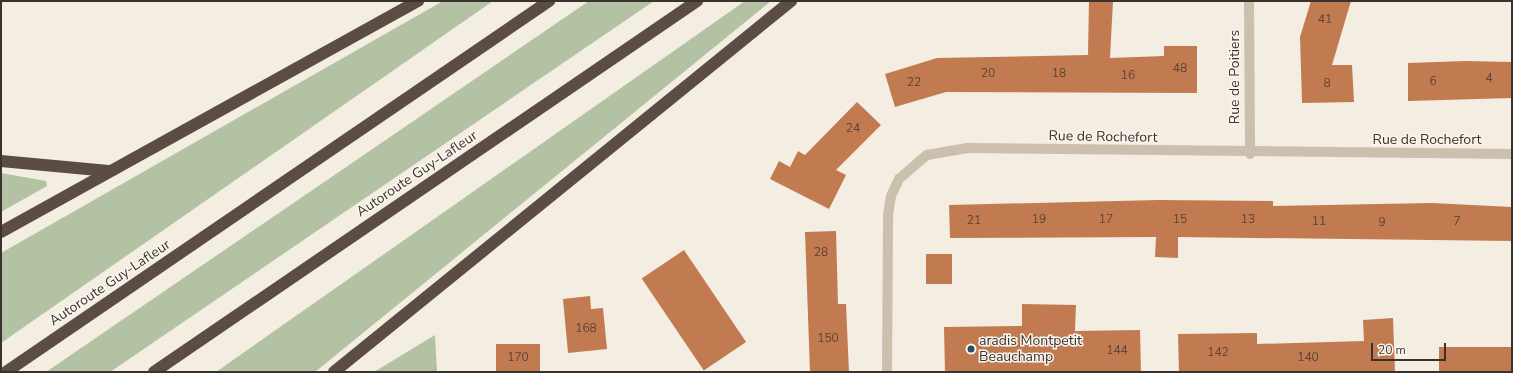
<!DOCTYPE html>
<style>
body{margin:0}
#map{position:relative;width:1513px;height:373px;overflow:hidden;background:#f3ede2;font-family:"Nunito Sans",sans-serif}
div>[style]{position:absolute}
.green>*{inset:0;background:#b3c2a2}
.building>*{inset:0;background:#c27b51;transform-origin:0 0}
.minor>*{height:10px;margin:-5px;padding:0 5px;transform-origin:5px;border-radius:5px;background:#cbbfad}
.motorway>*{height:12px;margin:-6px;padding:0 6px;transform-origin:6px;border-radius:6px;background:#5b4d43}
.dots>*{width:11px;height:11px;translate:-50% -50%;box-sizing:border-box;border:2px solid #faf6ee;border-radius:50%}
span{translate:-50% -50%;white-space:nowrap;text-align:center;line-height:1.15;-webkit-text-stroke:3px #faf6ee;paint-order:stroke}
.number-label{font-size:12px;color:#5c4435}
.number-label span{-webkit-text-stroke-width:0}
.street-label{font-size:14px;color:#3a322c}
.poi-label{font-size:14px;color:#3a322c}
.left{translate:0 -50%;text-align:left}
.frame{position:absolute;inset:0;border:2px solid #3a322c;pointer-events:none}
.scale{position:absolute;left:1371px;top:343px;width:75px;height:18px;box-sizing:border-box;border:2px solid #3a322c;border-top:0;padding-left:5px;font-size:12px;line-height:14px;white-space:nowrap;color:#3a322c;-webkit-text-stroke:3px #faf6ee;paint-order:stroke}
</style>
<div id="map">
<div class="green">
<i style="clip-path:polygon(443px 1px,493px 1px,1px 343px,1px 253px)"></i>
<i style="clip-path:polygon(589px 1px,654px 1px,110px 372px,46px 372px)"></i>
<i style="clip-path:polygon(745px 1px,771px 1px,315px 372px,216px 372px)"></i>
<i style="clip-path:polygon(1px 173px,46px 181px,47px 186px,1px 212px)"></i>
<i style="clip-path:polygon(435px 335px,437px 372px,374px 372px)"></i>
</div>
<div class="building">
<i style="clip-path:polygon(1089px 1px,1113px 1px,1110px 58px,1164px 56px,1164px 46px,1197px 46px,1197px 93px,946px 92px,895px 107px,885px 74px,937px 58px,1088px 55px)"></i>
<i style="clip-path:polygon(1311px 1px,1351px 1px,1332px 65px,1352px 65px,1354px 102px,1302px 103px,1300px 37px)"></i>
<i style="clip-path:polygon(1466px 61px,1512px 62px,1512px 98px,1408px 101px,1408px 63px)"></i>
<i style="clip-path:polygon(857px 102px,881px 125px,836px 170px,846px 175px,829px 209px,770px 179px,779px 161px,790px 167px,798px 151px,805px 155px)"></i>
<i style="clip-path:polygon(1158px 200px,1273px 201px,1273px 206px,1432px 203px,1512px 207px,1512px 241px,1178px 237px,1178px 258px,1155px 257px,1156px 237px,950px 238px,949px 205px)"></i>
<i style="clip-path:polygon(836px 231px,838px 304px,846px 304px,849px 372px,810px 372px,805px 232px)"></i>
<i style="left:684px;top:250px;width:111px;height:51px;rotate:56deg"></i>
<i style="left:952px;top:254px;width:30px;height:26px;rotate:90deg"></i>
<i style="clip-path:polygon(590px 296px,591px 309px,603px 308px,607px 349px,568px 353px,563px 299px)"></i>
<i style="clip-path:polygon(1022px 304px,1076px 305px,1075px 331px,1140px 330px,1141px 372px,945px 372px,944px 327px,1022px 326px)"></i>
<i style="clip-path:polygon(1393px 318px,1395px 372px,1179px 372px,1178px 334px,1257px 333px,1257px 344px,1364px 341px,1363px 320px)"></i>
<i style="left:540px;top:344px;width:28px;height:44px;rotate:90deg"></i>
<i style="left:1439px;top:347px;width:73px;height:25px"></i>
</div>
<div class="minor">
<i style="left:1249px;top:1px;width:153px;rotate:89.6deg"></i>
<i style="left:887px;top:372px;width:157px;rotate:-89.6deg"></i>
<i style="left:888px;top:215px;width:19px;rotate:-81deg"></i>
<i style="left:891px;top:196px;width:19px;rotate:-65deg"></i>
<i style="left:899px;top:179px;width:37px;rotate:-41deg"></i>
<i style="left:927px;top:155px;width:41px;rotate:-9.9deg"></i>
<i style="left:967px;top:148px;width:545px;rotate:0.63deg"></i>
</div>
<div class="motorway">
<i style="left:1px;top:161px;width:108px;rotate:5.3deg"></i>
<i style="left:1px;top:232px;width:477px;rotate:-29deg"></i>
<i style="left:6px;top:372px;width:658px;rotate:-34.34deg"></i>
<i style="left:154px;top:372px;width:658px;rotate:-34.34deg"></i>
<i style="left:334px;top:372px;width:589px;rotate:-39.07deg"></i>
</div>
<div class="dots">
<i style="left:971px;top:349px;background:#22505b"></i>
</div>
<div class="number-label">
<span style="left:1325px;top:20px">41</span>
<span style="left:1180px;top:69px">48</span>
<span style="left:988px;top:74px">20</span>
<span style="left:1059px;top:74px">18</span>
<span style="left:1128px;top:76px">16</span>
<span style="left:1489px;top:79px">4</span>
<span style="left:1433px;top:82px">6</span>
<span style="left:914px;top:83px">22</span>
<span style="left:1327px;top:84px">8</span>
<span style="left:853px;top:129px">24</span>
<span style="left:1039px;top:220px">19</span>
<span style="left:1106px;top:220px">17</span>
<span style="left:1180px;top:220px">15</span>
<span style="left:1248px;top:220px">13</span>
<span style="left:974px;top:221px">21</span>
<span style="left:1319px;top:222px">11</span>
<span style="left:1457px;top:222px">7</span>
<span style="left:1382px;top:223px">9</span>
<span style="left:821px;top:253px">28</span>
<span style="left:586px;top:329px">168</span>
<span style="left:828px;top:339px">150</span>
<span style="left:1117px;top:351px">144</span>
<span style="left:1218px;top:353px">142</span>
<span style="left:518px;top:358px">170</span>
<span style="left:1308px;top:358px">140</span>
</div>
<div class="street-label">
<span style="left:1235px;top:77px;rotate:-90deg">Rue de Poitiers</span>
<span style="left:1103px;top:137px;rotate:1deg">Rue de Rochefort</span>
<span style="left:1427px;top:140px">Rue de Rochefort</span>
<span style="left:417px;top:174px;rotate:-34deg">Autoroute Guy-Lafleur</span>
<span style="left:110px;top:283px;rotate:-34deg">Autoroute Guy-Lafleur</span>
</div>
<div class="poi-label">
<span class="left" style="left:979px;top:349px">aradis Montpetit<br>Beauchamp</span>
</div>
<div class="frame"></div>
<div class="scale">20 m</div>
</div>
